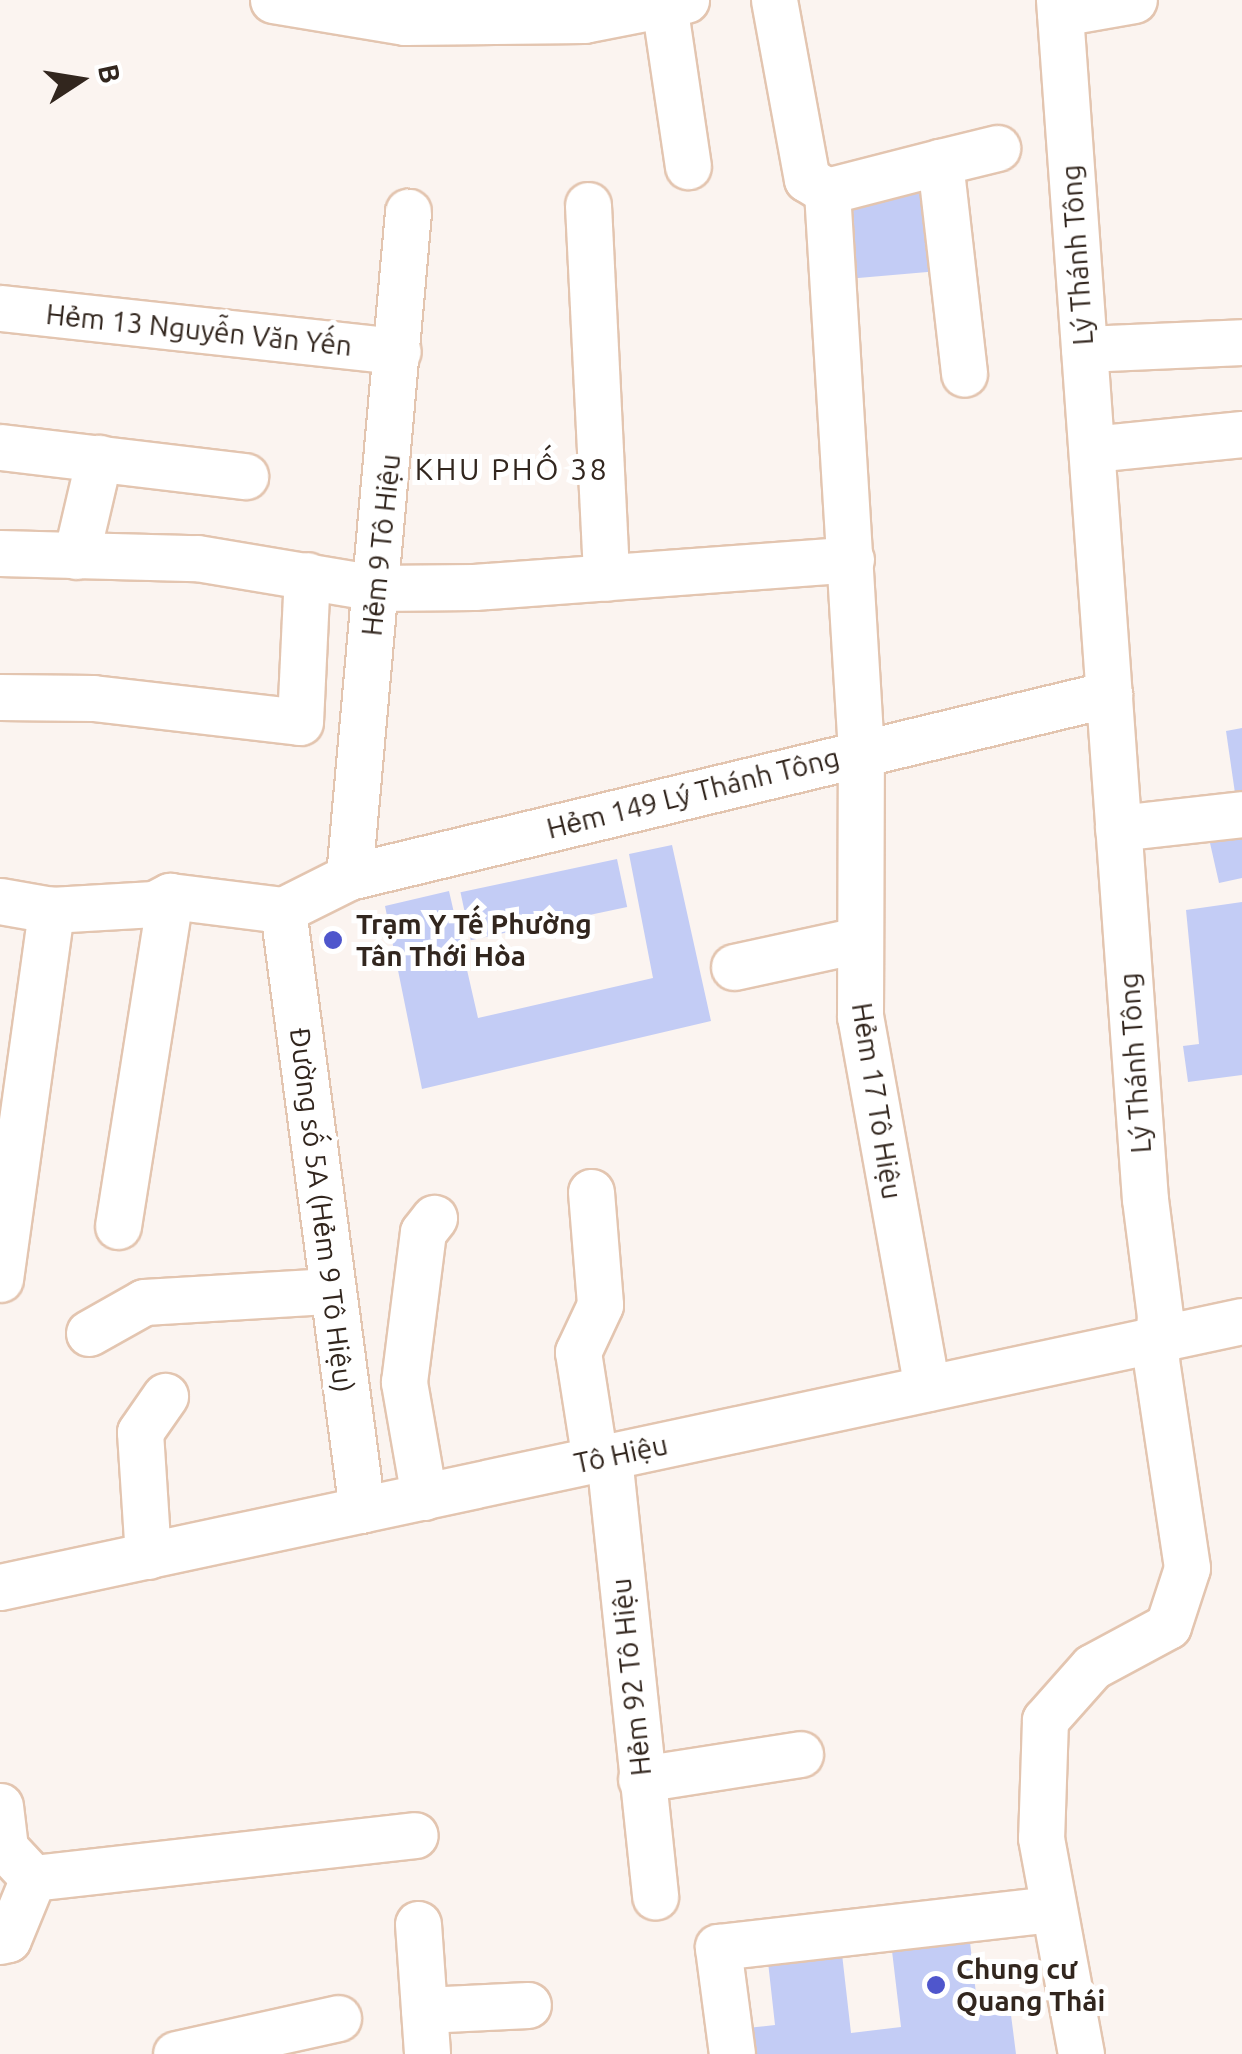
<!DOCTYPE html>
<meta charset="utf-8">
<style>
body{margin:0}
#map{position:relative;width:1242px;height:2054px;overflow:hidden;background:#fbf4f0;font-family:Ubuntu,sans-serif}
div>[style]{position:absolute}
.building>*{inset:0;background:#c3ccf5;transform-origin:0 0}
.roads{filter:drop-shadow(2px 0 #e3c5b0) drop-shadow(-2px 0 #e3c5b0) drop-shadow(0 2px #e3c5b0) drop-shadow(0 -2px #e3c5b0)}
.minor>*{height:45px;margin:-22.5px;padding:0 22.5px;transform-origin:22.5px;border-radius:22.5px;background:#fff}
.dots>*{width:28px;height:28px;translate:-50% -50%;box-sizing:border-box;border:5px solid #fff;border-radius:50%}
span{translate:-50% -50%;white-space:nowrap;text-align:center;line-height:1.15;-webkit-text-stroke:10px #fff;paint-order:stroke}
.street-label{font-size:28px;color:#32261e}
.poi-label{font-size:28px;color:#32261e;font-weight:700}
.left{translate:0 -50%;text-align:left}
.neighbourhood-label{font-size:30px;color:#32261e;letter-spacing:2.5px}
.north{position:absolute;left:30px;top:30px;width:100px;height:100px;-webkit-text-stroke:8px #fff;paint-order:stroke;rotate:78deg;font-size:28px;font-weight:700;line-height:40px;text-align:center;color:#32261e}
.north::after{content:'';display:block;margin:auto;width:35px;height:45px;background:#32261e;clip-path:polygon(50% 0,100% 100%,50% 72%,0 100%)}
</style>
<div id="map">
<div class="building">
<i style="left:923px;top:187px;width:85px;height:87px;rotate:85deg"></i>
<i style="clip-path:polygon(1242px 728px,1242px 799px,1236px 800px,1226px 731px)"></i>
<i style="clip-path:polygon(1242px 835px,1242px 878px,1219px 883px,1210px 843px)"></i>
<i style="clip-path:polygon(672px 845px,711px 1021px,422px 1089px,385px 906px,449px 891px,478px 1018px,653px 978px,629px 854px)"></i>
<i style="left:617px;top:859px;width:49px;height:160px;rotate:78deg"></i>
<i style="clip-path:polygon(1242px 902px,1242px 1075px,1188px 1082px,1183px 1046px,1199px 1044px,1186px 910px)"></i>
<i style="clip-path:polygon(970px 1942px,978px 2011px,1010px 2007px,1016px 2054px,750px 2054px,747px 2028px,775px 2025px,768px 1962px,842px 1954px,851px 2033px,901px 2027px,892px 1951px)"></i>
</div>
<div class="roads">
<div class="minor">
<i style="left:273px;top:0;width:134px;rotate:9.5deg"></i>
<i style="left:405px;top:22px;width:179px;rotate:-0.6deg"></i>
<i style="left:584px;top:20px;width:104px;rotate:-11.1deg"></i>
<i style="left:774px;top:0;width:182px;rotate:79.6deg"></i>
<i style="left:807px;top:179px;width:23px;rotate:31deg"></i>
<i style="left:1059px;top:0;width:1202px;rotate:85.9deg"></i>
<i style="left:1145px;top:1199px;width:118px;rotate:82.7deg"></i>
<i style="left:1160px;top:1316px;width:44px;rotate:95.2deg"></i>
<i style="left:1156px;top:1360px;width:210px;rotate:81.5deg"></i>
<i style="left:1187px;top:1568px;width:61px;rotate:108.1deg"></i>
<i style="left:1168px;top:1626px;width:86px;rotate:151.7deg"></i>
<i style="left:1092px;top:1667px;width:71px;rotate:131.6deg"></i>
<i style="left:1045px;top:1720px;width:118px;rotate:91.9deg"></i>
<i style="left:1041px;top:1838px;width:220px;rotate:79.5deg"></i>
<i style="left:664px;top:4px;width:164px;rotate:81.6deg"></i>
<i style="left:1060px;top:13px;width:75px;rotate:-10deg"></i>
<i style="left:940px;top:162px;width:59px;rotate:-13.8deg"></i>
<i style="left:588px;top:205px;width:373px;rotate:87.2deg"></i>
<i style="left:0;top:308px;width:400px;rotate:6.2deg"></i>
<i style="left:1084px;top:349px;width:158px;rotate:-2.5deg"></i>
<i style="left:0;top:447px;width:247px;rotate:6.8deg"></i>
<i style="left:1092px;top:449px;width:151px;rotate:-5.7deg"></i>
<i style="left:0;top:553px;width:197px;rotate:1.5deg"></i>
<i style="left:197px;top:558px;width:181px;rotate:9.5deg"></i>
<i style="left:376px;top:588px;width:98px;rotate:-0.6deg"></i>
<i style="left:474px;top:587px;width:378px;rotate:-4.2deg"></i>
<i style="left:76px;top:556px;width:101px;rotate:-76.8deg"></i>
<i style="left:0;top:697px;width:93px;rotate:0.6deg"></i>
<i style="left:93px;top:698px;width:208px;rotate:6.6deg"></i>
<i style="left:300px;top:722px;width:147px;rotate:-87.3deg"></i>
<i style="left:1118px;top:828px;width:125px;rotate:-6.4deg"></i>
<i style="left:349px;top:877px;width:668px;rotate:-84.93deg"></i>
<i style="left:0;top:901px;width:52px;rotate:10deg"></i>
<i style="left:51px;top:910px;width:103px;rotate:-3.3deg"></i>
<i style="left:154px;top:904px;width:18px;rotate:-27deg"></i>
<i style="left:170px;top:896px;width:114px;rotate:7.1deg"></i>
<i style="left:283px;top:910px;width:74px;rotate:-26.6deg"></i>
<i style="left:349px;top:877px;width:782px;rotate:-13.54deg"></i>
<i style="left:283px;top:910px;width:605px;rotate:82.5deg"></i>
<i style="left:734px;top:967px;width:127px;rotate:-12.3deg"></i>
<i style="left:591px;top:1192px;width:113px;rotate:85.4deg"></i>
<i style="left:600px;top:1305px;width:52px;rotate:115.1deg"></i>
<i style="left:578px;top:1352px;width:109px;rotate:81.1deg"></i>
<i style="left:118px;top:1226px;width:334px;rotate:-81deg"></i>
<i style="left:0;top:1279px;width:373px;rotate:-82.1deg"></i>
<i style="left:89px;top:1333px;width:63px;rotate:-29.4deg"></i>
<i style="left:144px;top:1302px;width:187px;rotate:-3.4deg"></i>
<i style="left:927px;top:1388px;width:377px;rotate:-100.2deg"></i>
<i style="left:860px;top:1017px;width:265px;rotate:-89.8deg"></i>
<i style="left:861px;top:752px;width:562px;rotate:-93.47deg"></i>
<i style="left:827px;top:191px;width:117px;rotate:-14.4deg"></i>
<i style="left:940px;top:162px;width:213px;rotate:83.5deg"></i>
<i style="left:609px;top:1457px;width:442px;rotate:84deg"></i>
<i style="left:424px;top:1497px;width:117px;rotate:-99.9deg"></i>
<i style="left:404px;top:1382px;width:151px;rotate:-82.8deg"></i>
<i style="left:423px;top:1232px;width:18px;rotate:-52deg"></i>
<i style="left:148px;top:1556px;width:124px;rotate:-93.7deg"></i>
<i style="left:140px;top:1432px;width:44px;rotate:-55.2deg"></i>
<i style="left:0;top:1587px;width:1270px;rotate:-12.09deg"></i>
<i style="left:641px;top:1779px;width:161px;rotate:-8.9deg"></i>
<i style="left:0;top:1806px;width:42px;rotate:83.2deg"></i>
<i style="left:5px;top:1848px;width:41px;rotate:47deg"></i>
<i style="left:33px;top:1878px;width:384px;rotate:-6.4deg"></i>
<i style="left:418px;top:1924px;width:130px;rotate:86deg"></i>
<i style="left:0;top:1941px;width:8px;rotate:-14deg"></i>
<i style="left:8px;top:1939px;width:66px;rotate:-67.7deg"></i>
<i style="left:424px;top:2010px;width:104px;rotate:-2.8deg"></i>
<i style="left:176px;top:2054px;width:166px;rotate:-12.5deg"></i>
<i style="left:732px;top:2054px;width:108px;rotate:-97.5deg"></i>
<i style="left:718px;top:1947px;width:336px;rotate:-6.5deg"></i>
</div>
</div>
<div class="dots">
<i style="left:333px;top:940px;background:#4f56cc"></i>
<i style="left:936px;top:1985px;background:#4f56cc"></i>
</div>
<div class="street-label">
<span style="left:1077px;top:255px;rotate:-94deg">Lý Thánh Tông</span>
<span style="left:199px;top:330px;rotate:6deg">Hẻm 13 Nguyễn Văn Yến</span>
<span style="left:381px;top:545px;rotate:-84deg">Hẻm 9 Tô Hiệu</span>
<span style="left:693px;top:793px;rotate:-14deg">Hẻm 149 Lý Thánh Tông</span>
<span style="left:1135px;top:1063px;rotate:-94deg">Lý Thánh Tông</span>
<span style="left:877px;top:1101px;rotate:81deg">Hẻm 17 Tô Hiệu</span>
<span style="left:322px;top:1210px;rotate:83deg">Đường số 5A (Hẻm 9 Tô Hiệu)</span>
<span style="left:621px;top:1454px;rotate:-12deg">Tô Hiệu</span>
<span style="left:631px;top:1677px;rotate:-96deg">Hẻm 92 Tô Hiệu</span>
</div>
<div class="poi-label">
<span class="left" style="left:356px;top:940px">Trạm Y Tế Phường<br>Tân Thới Hòa</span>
<span class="left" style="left:956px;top:1985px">Chung cư<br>Quang Thái</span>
</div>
<div class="neighbourhood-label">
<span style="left:512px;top:469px">KHU PHỐ 38</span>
</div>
<div class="north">B</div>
</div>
